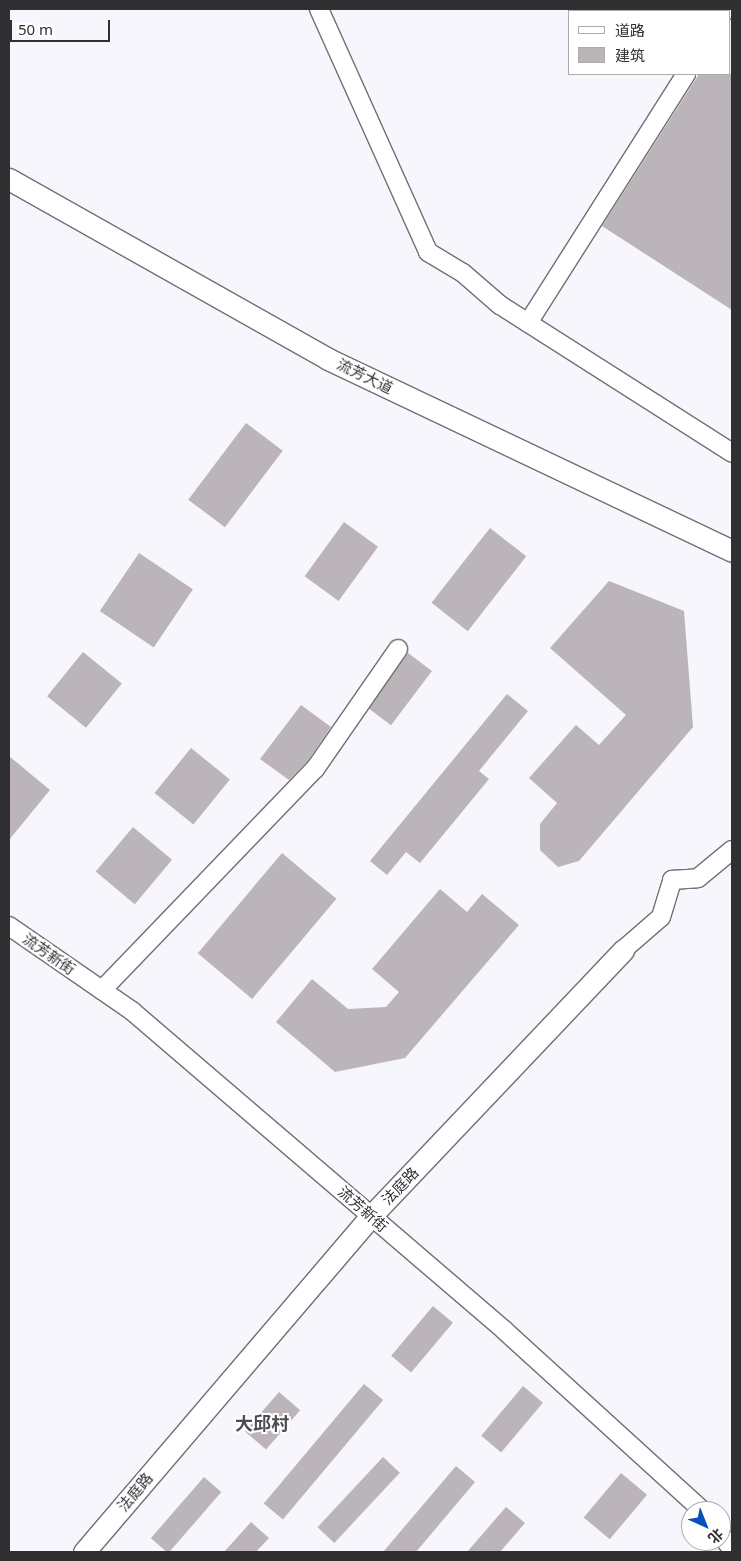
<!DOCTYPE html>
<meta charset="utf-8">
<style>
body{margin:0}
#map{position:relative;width:741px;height:1561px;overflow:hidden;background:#f6f6fc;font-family:"Noto Sans","Noto Sans SC",sans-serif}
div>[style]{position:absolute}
.building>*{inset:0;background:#bbb5b9;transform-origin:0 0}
.roads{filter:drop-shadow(1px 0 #707075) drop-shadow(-1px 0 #707075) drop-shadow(0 1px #707075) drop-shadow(0 -1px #707075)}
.minor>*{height:18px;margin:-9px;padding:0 9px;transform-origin:9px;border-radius:9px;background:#fff}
.major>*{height:21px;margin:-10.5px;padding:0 10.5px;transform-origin:10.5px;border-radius:10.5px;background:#fff}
span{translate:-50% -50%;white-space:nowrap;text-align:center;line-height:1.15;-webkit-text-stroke:4px #fff;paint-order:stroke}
.street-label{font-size:15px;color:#303032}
.quarter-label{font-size:18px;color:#4d4d52;font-weight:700}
.frame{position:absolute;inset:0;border:10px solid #303032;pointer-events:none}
.legend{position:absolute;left:568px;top:10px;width:162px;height:65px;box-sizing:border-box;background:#fff;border:1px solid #acacad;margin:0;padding:6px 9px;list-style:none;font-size:15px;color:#303032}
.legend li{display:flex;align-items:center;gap:10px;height:25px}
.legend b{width:25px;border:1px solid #acacad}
.north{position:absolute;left:681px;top:1501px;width:50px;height:50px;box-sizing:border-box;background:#fff;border:1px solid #acacad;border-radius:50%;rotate:136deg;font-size:14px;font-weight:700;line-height:20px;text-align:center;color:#303032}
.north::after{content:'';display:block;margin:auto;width:18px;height:22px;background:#0750ba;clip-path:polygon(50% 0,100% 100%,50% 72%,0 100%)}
.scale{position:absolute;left:10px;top:20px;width:100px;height:22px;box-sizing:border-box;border:2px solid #303032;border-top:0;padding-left:6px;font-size:15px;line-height:18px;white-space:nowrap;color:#303032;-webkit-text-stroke:4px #fff;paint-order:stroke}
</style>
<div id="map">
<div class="building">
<i style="clip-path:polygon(699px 74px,732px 74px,732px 310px,602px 226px)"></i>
<i style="left:246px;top:423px;width:46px;height:96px;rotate:37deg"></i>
<i style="left:344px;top:522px;width:42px;height:67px;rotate:36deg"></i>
<i style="left:490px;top:528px;width:46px;height:95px;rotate:38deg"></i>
<i style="left:139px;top:553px;width:65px;height:70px;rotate:34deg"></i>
<i style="clip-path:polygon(609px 581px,684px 611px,693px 727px,579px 861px,558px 867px,540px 850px,540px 824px,557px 803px,529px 778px,576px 725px,599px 745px,626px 715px,550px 648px)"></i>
<i style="left:83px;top:652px;width:50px;height:57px;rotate:39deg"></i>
<i style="left:408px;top:653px;width:30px;height:68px;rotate:37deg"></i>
<i style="clip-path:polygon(507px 694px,528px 711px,479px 771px,489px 779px,420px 863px,406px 852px,387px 875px,370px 861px)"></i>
<i style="clip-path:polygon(301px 705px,331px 727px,307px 762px,289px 780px,260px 759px)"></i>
<i style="left:191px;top:748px;width:50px;height:58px;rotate:39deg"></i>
<i style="clip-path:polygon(9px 756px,50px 790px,9px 840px)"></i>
<i style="left:133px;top:827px;width:51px;height:58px;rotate:40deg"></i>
<i style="left:282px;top:853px;width:71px;height:131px;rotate:40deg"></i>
<i style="clip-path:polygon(440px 889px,467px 912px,482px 894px,519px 925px,405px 1058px,335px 1072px,276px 1022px,312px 979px,348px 1009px,386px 1007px,399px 992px,372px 969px)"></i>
<i style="left:433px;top:1306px;width:26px;height:65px;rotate:40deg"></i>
<i style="left:364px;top:1384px;width:25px;height:156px;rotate:40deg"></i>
<i style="left:523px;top:1386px;width:26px;height:65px;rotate:40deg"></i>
<i style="left:279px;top:1392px;width:28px;height:52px;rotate:41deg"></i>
<i style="left:383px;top:1457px;width:23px;height:96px;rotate:43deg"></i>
<i style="clip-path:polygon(456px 1466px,475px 1482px,416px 1552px,383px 1552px)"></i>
<i style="left:621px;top:1473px;width:34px;height:58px;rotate:40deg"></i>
<i style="left:204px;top:1477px;width:23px;height:81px;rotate:41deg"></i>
<i style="clip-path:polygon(506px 1507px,525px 1523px,500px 1552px,467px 1552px)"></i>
<i style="clip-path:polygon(251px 1522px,269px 1538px,256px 1552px,224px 1552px)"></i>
</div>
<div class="roads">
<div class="minor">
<i style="left:319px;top:9px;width:266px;rotate:65.8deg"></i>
<i style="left:428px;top:252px;width:41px;rotate:31deg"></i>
<i style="left:463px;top:273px;width:49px;rotate:40.9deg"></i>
<i style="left:500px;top:305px;width:275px;rotate:32.5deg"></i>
<i style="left:725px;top:11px;width:3px;rotate:-45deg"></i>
<i style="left:528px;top:323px;width:295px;rotate:-57.6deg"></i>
<i style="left:9px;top:926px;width:150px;rotate:34.6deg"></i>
<i style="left:132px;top:1011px;width:491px;rotate:40.6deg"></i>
<i style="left:505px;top:1331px;width:268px;rotate:42.3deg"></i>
<i style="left:623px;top:950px;width:50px;rotate:-41deg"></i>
<i style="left:661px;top:917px;width:39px;rotate:-73deg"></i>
<i style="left:672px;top:880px;width:26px;rotate:-4deg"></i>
<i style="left:698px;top:878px;width:44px;rotate:-39.5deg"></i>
<i style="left:102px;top:990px;width:307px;rotate:-46.1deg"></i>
<i style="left:315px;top:769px;width:146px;rotate:-55.3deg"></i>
<i style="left:721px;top:1535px;width:18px;rotate:52deg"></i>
</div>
<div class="major">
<i style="left:9px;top:179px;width:366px;rotate:29.4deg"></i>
<i style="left:328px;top:359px;width:447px;rotate:25.4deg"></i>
<i style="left:84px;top:1552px;width:442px;rotate:-49.5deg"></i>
<i style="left:371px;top:1216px;width:366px;rotate:-46.5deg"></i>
</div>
</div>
<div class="street-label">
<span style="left:365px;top:376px;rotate:26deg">流芳大道</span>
<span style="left:49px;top:954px;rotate:35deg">流芳新街</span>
<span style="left:400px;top:1186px;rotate:-46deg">法庭路</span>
<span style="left:363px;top:1209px;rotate:41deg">流芳新街</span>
<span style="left:135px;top:1492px;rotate:-50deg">法庭路</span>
</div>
<div class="quarter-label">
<span style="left:262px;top:1423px">大邱村</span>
</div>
<div class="frame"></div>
<ul class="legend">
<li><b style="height:6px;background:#fff"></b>道路</li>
<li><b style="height:14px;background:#bbb5b9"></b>建筑</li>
</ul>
<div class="north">北</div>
<div class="scale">50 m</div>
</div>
